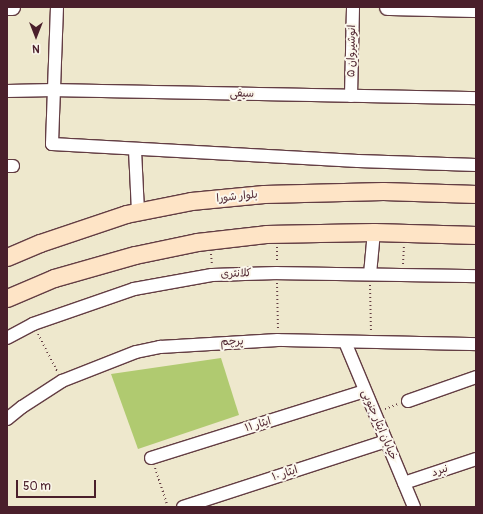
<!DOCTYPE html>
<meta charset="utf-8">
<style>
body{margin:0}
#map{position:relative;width:483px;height:514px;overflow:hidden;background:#eee8cd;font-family:Pangolin,"Playpen Sans Arabic",sans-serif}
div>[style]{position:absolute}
.green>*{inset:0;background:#b0ca70}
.path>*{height:2px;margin-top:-1px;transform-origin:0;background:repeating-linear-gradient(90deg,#633d43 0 1px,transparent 0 4px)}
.roads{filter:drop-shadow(1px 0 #633d43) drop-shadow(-1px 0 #633d43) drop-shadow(0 1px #633d43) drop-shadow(0 -1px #633d43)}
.minor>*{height:12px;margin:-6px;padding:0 6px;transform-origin:6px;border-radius:6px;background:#fff}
.tertiary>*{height:15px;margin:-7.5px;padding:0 7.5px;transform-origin:7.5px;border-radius:7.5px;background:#fff}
.secondary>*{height:17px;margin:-8.5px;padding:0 8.5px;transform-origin:8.5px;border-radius:8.5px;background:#fee4c6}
span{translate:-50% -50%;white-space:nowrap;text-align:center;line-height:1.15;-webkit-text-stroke:4px #fbf7ec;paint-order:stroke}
.street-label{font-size:11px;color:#4a1f2b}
.frame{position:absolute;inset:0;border:8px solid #4a1f2b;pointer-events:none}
.north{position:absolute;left:16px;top:16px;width:40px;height:40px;-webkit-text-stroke:3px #fbf7ec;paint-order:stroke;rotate:180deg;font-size:11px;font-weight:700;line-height:16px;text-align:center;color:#4a1f2b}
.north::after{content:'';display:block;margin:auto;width:14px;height:18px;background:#4a1f2b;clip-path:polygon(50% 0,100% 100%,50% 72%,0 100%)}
.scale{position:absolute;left:16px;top:480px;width:80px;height:18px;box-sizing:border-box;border:2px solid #4a1f2b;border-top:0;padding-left:5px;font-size:12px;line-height:14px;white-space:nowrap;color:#4a1f2b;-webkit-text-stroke:3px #fbf7ec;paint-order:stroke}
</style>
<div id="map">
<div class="green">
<i style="clip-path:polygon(221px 358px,239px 415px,138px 449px,111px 374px)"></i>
</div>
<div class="path">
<i style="left:277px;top:247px;width:16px;rotate:90deg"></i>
<i style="left:211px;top:254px;width:11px;rotate:85deg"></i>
<i style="left:403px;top:264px;width:18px;rotate:-87deg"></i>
<i style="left:277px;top:283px;width:46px;rotate:88.8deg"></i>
<i style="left:370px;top:285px;width:46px;rotate:88.8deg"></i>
<i style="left:38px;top:334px;width:42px;rotate:62.8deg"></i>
<i style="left:385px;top:409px;width:14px;rotate:-21deg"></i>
<i style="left:155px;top:468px;width:41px;rotate:71.6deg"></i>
</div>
<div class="roads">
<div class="minor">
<i style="left:57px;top:7px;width:137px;rotate:92.1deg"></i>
<i style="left:52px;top:144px;width:306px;rotate:3.2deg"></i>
<i style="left:358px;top:161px;width:118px;rotate:1.9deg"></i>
<i style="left:7px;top:91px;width:48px;rotate:-1.2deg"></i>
<i style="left:55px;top:90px;width:421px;rotate:1.1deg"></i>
<i style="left:351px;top:96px;width:89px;rotate:-88.7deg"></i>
<i style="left:135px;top:150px;width:62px;rotate:87.2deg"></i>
<i style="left:7px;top:166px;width:6px"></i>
<i style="left:370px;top:274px;width:42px;rotate:-84.6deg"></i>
<i style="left:7px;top:338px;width:30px;rotate:-28deg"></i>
<i style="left:33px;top:324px;width:107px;rotate:-19.1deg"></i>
<i style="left:134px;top:289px;width:79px;rotate:-10.2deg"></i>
<i style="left:212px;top:275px;width:65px;rotate:-1.8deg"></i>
<i style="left:277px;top:273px;width:199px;rotate:0.9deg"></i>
<i style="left:345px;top:342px;width:179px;rotate:67.3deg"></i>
<i style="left:408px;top:401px;width:72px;rotate:-19.4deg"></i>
<i style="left:7px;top:419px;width:19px;rotate:-39deg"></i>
<i style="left:22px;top:407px;width:48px;rotate:-33deg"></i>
<i style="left:62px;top:381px;width:79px;rotate:-21.4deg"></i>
<i style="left:136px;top:352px;width:25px;rotate:-12deg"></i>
<i style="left:160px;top:347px;width:118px;rotate:-3.4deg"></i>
<i style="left:278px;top:340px;width:198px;rotate:1.2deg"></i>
<i style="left:151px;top:458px;width:224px;rotate:-17.4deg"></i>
<i style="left:404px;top:483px;width:76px;rotate:-18.4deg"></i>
<i style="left:183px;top:507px;width:213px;rotate:-18deg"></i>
</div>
<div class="tertiary">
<i style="left:7px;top:7px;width:5px"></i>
<i style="left:387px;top:7px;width:89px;rotate:1.3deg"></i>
</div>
<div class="secondary">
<i style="left:7px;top:257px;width:36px;rotate:-23deg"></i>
<i style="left:40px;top:243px;width:91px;rotate:-18.6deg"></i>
<i style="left:126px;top:214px;width:66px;rotate:-11.3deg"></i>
<i style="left:191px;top:201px;width:73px;rotate:-5.5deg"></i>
<i style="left:264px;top:194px;width:119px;rotate:-1.4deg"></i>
<i style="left:383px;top:191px;width:93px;rotate:1.8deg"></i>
<i style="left:7px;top:298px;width:51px;rotate:-23.1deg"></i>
<i style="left:54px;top:278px;width:84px;rotate:-15.9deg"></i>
<i style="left:135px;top:255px;width:63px;rotate:-11.8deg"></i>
<i style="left:197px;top:242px;width:69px;rotate:-6.6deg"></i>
<i style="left:266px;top:234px;width:108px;rotate:-1.1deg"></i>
<i style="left:374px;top:232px;width:102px;rotate:1.7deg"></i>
</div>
</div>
<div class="street-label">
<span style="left:352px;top:51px;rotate:-89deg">انوشیروان ۵</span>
<span style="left:242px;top:94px;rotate:1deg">سیفی</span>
<span style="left:237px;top:197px;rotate:-6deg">بلوار شورا</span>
<span style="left:236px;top:274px;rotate:-2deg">کلانتری</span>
<span style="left:232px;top:342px;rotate:-2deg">پرچم</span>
<span style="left:258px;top:425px;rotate:-17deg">ایثار ۱۱</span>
<span style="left:379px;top:425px;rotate:67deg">خیابان ایثار جنوبی</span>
<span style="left:440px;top:471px;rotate:-19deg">نبرد</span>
<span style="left:285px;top:474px;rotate:-18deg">ایثار ۱۰</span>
</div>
<div class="frame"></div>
<div class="north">N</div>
<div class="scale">50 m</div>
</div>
